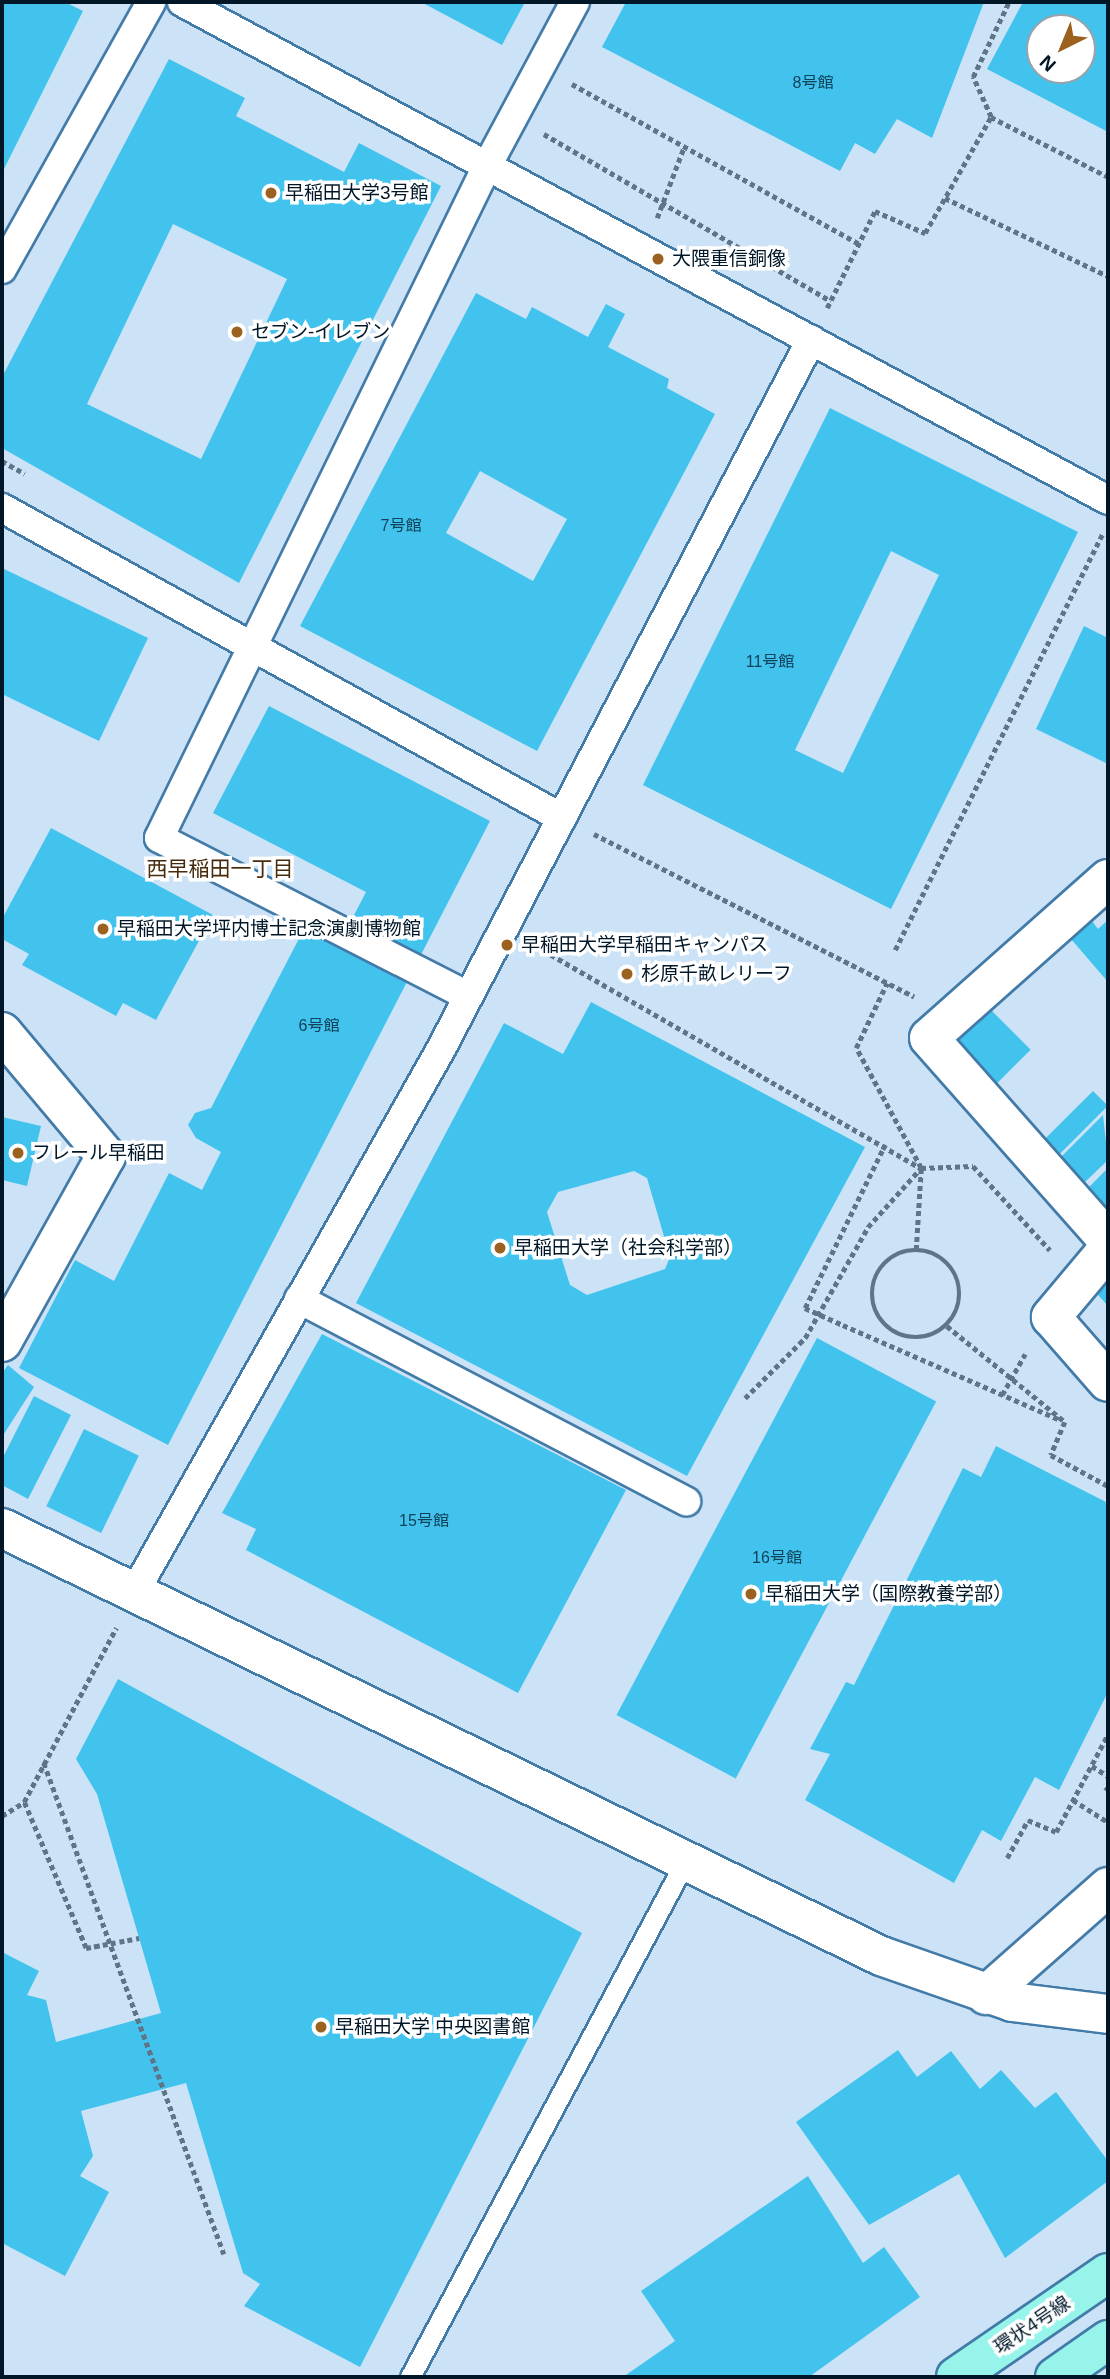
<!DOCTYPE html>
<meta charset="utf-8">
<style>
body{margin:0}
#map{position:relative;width:1110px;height:2379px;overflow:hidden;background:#cce3f7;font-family:Helvetica,"Noto Sans JP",sans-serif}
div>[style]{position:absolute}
.building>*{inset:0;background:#42c3ee;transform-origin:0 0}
.path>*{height:4.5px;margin-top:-2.25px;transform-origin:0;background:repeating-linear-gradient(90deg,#5e7587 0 5px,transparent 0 8.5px)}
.path>.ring{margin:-2.25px;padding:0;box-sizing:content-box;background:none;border:4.5px solid #5e7587;border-radius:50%}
.roads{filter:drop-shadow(2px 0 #437ba8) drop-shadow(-2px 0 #437ba8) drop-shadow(0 2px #437ba8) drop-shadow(0 -2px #437ba8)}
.service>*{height:19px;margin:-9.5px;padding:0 9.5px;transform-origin:9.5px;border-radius:9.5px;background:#fff}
.pedestrian>*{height:28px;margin:-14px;padding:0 14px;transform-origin:14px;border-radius:14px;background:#fff}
.minor>*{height:38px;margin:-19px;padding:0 19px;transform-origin:19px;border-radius:19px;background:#fff}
.tertiary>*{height:38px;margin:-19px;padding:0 19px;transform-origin:19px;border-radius:19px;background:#fff}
.primary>*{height:38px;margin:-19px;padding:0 19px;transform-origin:19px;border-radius:19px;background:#97f4ea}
.path-bridge>*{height:4.5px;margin-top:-2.25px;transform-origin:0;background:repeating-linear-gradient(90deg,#5e7587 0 5px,transparent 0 8.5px)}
.dots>*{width:19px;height:19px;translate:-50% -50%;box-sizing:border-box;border:4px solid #fff;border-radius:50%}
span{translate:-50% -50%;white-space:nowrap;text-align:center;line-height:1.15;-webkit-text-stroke:7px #fff;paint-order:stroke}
.number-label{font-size:16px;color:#11425a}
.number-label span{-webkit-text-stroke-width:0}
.poi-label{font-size:19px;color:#011728}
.left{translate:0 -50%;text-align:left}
.street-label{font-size:19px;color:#011728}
.neighbourhood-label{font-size:21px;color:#472b0c}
.frame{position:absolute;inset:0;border:4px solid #011728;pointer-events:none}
.north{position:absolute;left:1026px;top:14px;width:70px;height:70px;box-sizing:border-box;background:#fff;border:2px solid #99a2a9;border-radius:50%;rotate:223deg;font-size:19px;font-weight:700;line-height:28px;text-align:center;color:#011728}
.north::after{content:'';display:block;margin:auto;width:24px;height:32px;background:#9a611f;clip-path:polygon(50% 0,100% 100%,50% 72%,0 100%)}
</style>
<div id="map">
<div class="building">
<i style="clip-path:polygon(2px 2px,65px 2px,83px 11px,2px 173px)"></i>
<i style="clip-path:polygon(421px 2px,525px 2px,502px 45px)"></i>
<i style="clip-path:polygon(626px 2px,984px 2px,932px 138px,897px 119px,875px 154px,855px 143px,840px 171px,602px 47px)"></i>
<i style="clip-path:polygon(evenodd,1023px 2px,1108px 2px,1108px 132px,987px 69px,1023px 2px,1040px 28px,1082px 28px,1082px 70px,1040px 70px,1040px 28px)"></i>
<i style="clip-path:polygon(evenodd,169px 59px,245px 98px,236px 116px,344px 172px,359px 143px,441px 186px,239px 583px,2px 448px,2px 377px,169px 59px,173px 224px,287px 279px,201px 459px,87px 404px,173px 224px)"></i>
<i style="clip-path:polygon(evenodd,476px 293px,526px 319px,532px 307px,588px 337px,606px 304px,625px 314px,608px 347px,669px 379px,667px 388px,715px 414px,537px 751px,300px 626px,476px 293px,480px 471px,567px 519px,533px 581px,446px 533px,480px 471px)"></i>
<i style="clip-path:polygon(evenodd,830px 408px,1078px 532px,891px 909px,643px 785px,830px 408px,891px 551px,939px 575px,843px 773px,795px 750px,891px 551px)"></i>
<i style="clip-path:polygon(2px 568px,148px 638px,99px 741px,2px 694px)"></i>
<i style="clip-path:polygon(1084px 626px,1108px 638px,1108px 764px,1036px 729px)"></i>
<i style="clip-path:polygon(269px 706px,490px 821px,168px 1445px,19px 1368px,75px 1260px,114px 1281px,169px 1173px,202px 1190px,221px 1152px,196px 1138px,188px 1125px,195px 1113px,211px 1108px,305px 927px,339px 944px,366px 892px,213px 813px)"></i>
<i style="clip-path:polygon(51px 828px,213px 915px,156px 1020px,123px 1003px,116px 1016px,22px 965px,29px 954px,2px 939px,2px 919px)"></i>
<i style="clip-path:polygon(1108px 920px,1108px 982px,1071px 939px,1092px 921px,1098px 929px)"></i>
<i style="clip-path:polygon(evenodd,591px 1002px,865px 1147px,687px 1476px,356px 1303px,504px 1023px,563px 1054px,591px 1002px,634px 1171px,647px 1178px,670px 1257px,665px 1269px,587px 1295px,570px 1285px,547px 1212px,558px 1192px,634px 1171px)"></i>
<i style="left:984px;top:1003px;width:66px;height:56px;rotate:45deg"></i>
<i style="left:1093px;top:1091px;width:21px;height:73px;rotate:45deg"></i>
<i style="clip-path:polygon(1103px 1115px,1108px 1160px,1084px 1183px,1060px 1158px)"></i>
<i style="clip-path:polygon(2px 1117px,41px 1126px,27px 1186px,2px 1180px)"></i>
<i style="clip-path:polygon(1108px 1168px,1108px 1210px,1087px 1189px)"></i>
<i style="clip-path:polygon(1108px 1269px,1108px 1306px,1089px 1285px)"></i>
<i style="clip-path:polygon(322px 1334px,626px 1490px,518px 1693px,246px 1550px,256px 1529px,222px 1513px)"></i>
<i style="left:817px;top:1338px;width:135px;height:427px;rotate:28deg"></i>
<i style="clip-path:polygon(8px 1365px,34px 1387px,2px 1437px,2px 1373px)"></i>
<i style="clip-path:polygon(34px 1396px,71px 1415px,28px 1499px,2px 1485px,2px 1459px)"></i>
<i style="left:84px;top:1429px;width:61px;height:86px;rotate:26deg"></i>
<i style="clip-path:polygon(996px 1446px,1108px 1503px,1108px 1692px,1059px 1790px,1035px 1777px,1001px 1841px,982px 1830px,954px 1883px,805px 1800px,830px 1754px,810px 1749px,846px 1682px,854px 1685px,963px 1468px,981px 1477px)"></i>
<i style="clip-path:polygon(118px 1679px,582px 1933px,360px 2367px,244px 2306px,260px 2284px,243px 2273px,186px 2083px,81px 2111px,93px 2156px,80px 2176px,109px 2192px,65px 2276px,2px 2243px,2px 1952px,39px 1971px,27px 1995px,46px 2000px,56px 2042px,161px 2013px,97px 1794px,76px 1759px)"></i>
<i style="clip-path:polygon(898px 2050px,917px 2077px,951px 2051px,980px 2089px,1001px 2070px,1035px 2108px,1056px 2092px,1108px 2161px,1108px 2181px,1005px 2258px,959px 2174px,869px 2225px,796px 2122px)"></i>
<i style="clip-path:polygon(808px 2176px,863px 2263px,884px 2247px,920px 2297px,809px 2377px,623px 2377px,675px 2341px,641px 2291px)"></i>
</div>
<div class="path">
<i style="left:572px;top:84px;width:329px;rotate:29.1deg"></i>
<i style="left:991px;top:117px;width:44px;rotate:-114.2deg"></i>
<i style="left:973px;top:77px;width:83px;rotate:-64.4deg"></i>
<i style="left:544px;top:134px;width:332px;rotate:30.2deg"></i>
<i style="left:945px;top:198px;width:181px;rotate:25.6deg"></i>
<i style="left:657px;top:218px;width:76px;rotate:-69.2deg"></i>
<i style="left:827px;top:308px;width:108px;rotate:-63.7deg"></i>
<i style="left:875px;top:211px;width:55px;rotate:23.7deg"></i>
<i style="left:925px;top:233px;width:133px;rotate:-60.4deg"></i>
<i style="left:991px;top:117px;width:131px;rotate:27.1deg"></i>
<i style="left:2px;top:461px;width:26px;rotate:29deg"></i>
<i style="left:594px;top:834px;width:359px;rotate:26.9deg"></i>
<i style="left:536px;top:946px;width:444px;rotate:30deg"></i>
<i style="left:921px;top:1168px;width:136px;rotate:-118.4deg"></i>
<i style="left:856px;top:1048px;width:72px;rotate:-64.5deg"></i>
<i style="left:895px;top:950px;width:465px;rotate:-63.5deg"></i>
<i class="ring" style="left:872px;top:1250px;width:83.5px;height:83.5px"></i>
<i style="left:916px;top:1250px;width:81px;rotate:-86.5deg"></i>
<i style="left:805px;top:1308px;width:182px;rotate:-63.9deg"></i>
<i style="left:843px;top:1325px;width:237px;rotate:23.6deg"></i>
<i style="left:947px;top:1326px;width:152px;rotate:39.1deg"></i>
<i style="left:1065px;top:1422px;width:36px;rotate:113deg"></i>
<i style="left:1051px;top:1455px;width:65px;rotate:28.5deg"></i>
<i style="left:1002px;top:1395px;width:47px;rotate:-60.7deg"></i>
<i style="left:745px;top:1398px;width:85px;rotate:-45deg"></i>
<i style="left:805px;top:1338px;width:128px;rotate:-60.4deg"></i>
<i style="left:868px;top:1227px;width:79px;rotate:-48.1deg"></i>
<i style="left:921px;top:1168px;width:52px;rotate:-2.2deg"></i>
<i style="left:973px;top:1166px;width:114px;rotate:47.5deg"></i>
<i style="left:44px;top:1763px;width:523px;rotate:69.87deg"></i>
<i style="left:1092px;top:1766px;width:19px;rotate:32deg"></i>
<i style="left:1105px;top:1787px;width:4px;rotate:34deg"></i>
<i style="left:1073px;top:1800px;width:41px;rotate:32.2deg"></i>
<i style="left:2px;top:1816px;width:26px;rotate:-32deg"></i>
<i style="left:1007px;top:1858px;width:43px;rotate:-61.1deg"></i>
<i style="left:1028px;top:1820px;width:30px;rotate:23deg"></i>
<i style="left:1056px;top:1832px;width:111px;rotate:-62deg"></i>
<i style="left:86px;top:1948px;width:159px;rotate:-113deg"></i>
<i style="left:24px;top:1802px;width:197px;rotate:-62.1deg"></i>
</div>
<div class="roads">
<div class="service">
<i style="left:410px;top:2377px;width:584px;rotate:-61.9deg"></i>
</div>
<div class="pedestrian">
<i style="left:182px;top:2px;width:1051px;rotate:28.27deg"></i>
<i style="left:2px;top:269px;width:306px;rotate:-60.8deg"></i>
<i style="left:2px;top:508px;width:640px;rotate:28.97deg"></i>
<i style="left:468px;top:996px;width:347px;rotate:-152.9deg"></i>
<i style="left:159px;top:838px;width:748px;rotate:-63.98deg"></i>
<i style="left:487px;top:166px;width:186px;rotate:-61.8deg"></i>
<i style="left:299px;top:1299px;width:437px;rotate:27.6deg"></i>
<i style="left:134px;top:1593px;width:625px;rotate:-60.56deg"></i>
<i style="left:441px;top:1049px;width:800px;rotate:-62.44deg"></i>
</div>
<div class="minor">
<i style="left:1108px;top:879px;width:239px;rotate:138.4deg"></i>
<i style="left:929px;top:1038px;width:270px;rotate:48.5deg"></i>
<i style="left:2px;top:1032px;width:162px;rotate:50deg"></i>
<i style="left:106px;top:1156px;width:213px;rotate:119.2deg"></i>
<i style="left:1108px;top:1249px;width:89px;rotate:130deg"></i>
<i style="left:1051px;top:1317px;width:86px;rotate:48.8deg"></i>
<i style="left:986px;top:1995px;width:163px;rotate:-41.5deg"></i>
</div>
<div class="tertiary">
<i style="left:2px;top:1528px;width:978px;rotate:25.96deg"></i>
<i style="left:881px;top:1956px;width:139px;rotate:19.3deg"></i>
<i style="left:1012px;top:2002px;width:97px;rotate:7.1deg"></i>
</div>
<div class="primary">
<i style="left:956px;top:2377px;width:184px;rotate:-34.4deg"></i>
<i style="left:1055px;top:2377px;width:65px;rotate:-34.9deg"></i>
</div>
</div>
<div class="path-bridge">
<i style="left:805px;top:1308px;width:42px;rotate:24.1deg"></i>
<i style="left:86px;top:1948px;width:54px;rotate:-10.7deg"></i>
</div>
<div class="dots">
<i style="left:271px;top:193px;background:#9a611f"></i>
<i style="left:658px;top:259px;background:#9a611f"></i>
<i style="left:237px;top:332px;background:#9a611f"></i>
<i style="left:103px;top:929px;background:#9a611f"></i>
<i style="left:507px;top:945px;background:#9a611f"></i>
<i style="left:627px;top:974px;background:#9a611f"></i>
<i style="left:18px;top:1153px;background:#9a611f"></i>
<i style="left:500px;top:1248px;background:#9a611f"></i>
<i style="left:751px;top:1594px;background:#9a611f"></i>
<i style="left:321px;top:2027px;background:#9a611f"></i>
</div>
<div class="number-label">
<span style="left:813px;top:83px">8号館</span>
<span style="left:401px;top:526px">7号館</span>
<span style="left:770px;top:662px">11号館</span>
<span style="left:319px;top:1026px">6号館</span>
<span style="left:424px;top:1521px">15号館</span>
<span style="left:777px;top:1558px">16号館</span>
</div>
<div class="poi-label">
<span class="left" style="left:285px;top:193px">早稲田大学3号館</span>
<span class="left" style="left:672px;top:259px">大隈重信銅像</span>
<span class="left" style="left:251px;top:332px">セブン-イレブン</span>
<span class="left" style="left:117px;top:929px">早稲田大学坪内博士記念演劇博物館</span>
<span class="left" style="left:521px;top:945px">早稲田大学早稲田キャンパス</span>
<span class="left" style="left:641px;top:974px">杉原千畝レリーフ</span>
<span class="left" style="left:32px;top:1153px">フレール早稲田</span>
<span class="left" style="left:514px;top:1248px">早稲田大学（社会科学部）</span>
<span class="left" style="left:765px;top:1594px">早稲田大学（国際教養学部）</span>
<span class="left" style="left:335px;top:2027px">早稲田大学 中央図書館</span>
</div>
<div class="street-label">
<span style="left:1032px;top:2325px;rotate:-34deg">環状4号線</span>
</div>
<div class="neighbourhood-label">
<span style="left:220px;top:869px">西早稲田一丁目</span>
</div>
<div class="frame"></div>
<div class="north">N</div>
</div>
